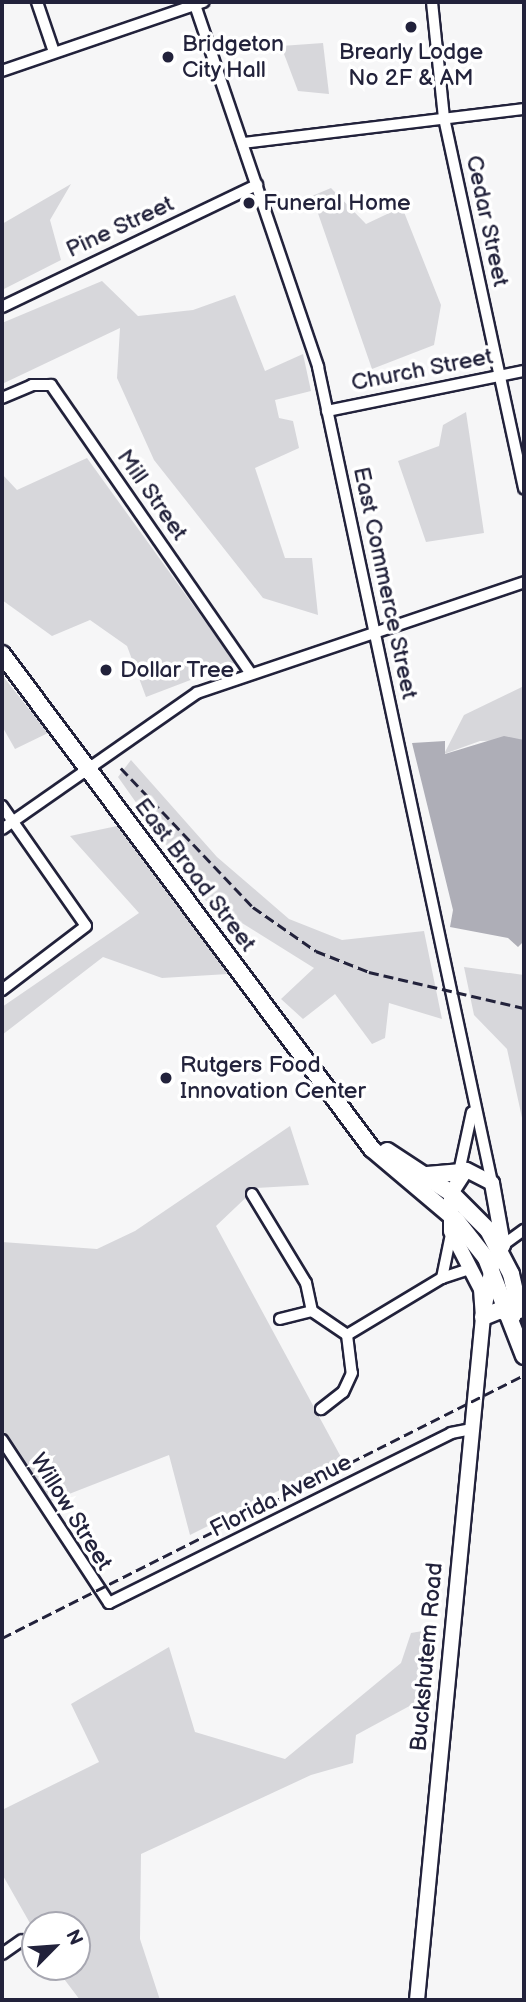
<!DOCTYPE html>
<style>
body{margin:0}
#map{position:relative;width:526px;height:2002px;overflow:hidden;background:#f6f6f7;font-family:"Balsamiq Sans",sans-serif}
div>[style]{position:absolute}
.green>*{inset:0;background:#d7d7db}
.water>*{inset:0;background:#aeaeb7}
.roads{filter:drop-shadow(2px 0 #22223b) drop-shadow(-2px 0 #22223b) drop-shadow(0 2px #22223b) drop-shadow(0 -2px #22223b)}
.minor>*{height:10px;margin:-5px;padding:0 5px;transform-origin:5px;border-radius:5px;background:#fff}
.major>*{height:14px;margin:-7px;padding:0 7px;transform-origin:7px;border-radius:7px;background:#fff}
.highway>*{height:16px;margin:-8px;padding:0 8px;transform-origin:8px;border-radius:8px;background:#fff}
.rail>*{height:2.5px;margin-top:-1.25px;transform-origin:0;background:repeating-linear-gradient(90deg,#22223b 0 10px,transparent 0 15px)}
.dots>*{width:19px;height:19px;translate:-50% -50%;box-sizing:border-box;border:4px solid #fff;border-radius:50%}
span{translate:-50% -50%;white-space:nowrap;text-align:center;line-height:1.15;-webkit-text-stroke:7px #fff;paint-order:stroke}
.poi-label{font-size:23px;color:#22223b}
.left{translate:0 -50%;text-align:left}
.street-label{font-size:23px;color:#22223b}
.frame{position:absolute;inset:0;border:4px solid #22223b;pointer-events:none}
.north{position:absolute;left:21px;top:1911px;width:70px;height:70px;box-sizing:border-box;background:#fff;border:2px solid #a7a7b1;border-radius:50%;rotate:65deg;font-size:19px;font-weight:700;line-height:28px;text-align:center;color:#22223b}
.north::after{content:'';display:block;margin:auto;width:24px;height:32px;background:#22223b;clip-path:polygon(50% 0,100% 100%,50% 72%,0 100%)}
</style>
<div id="map">
<div class="green">
<i style="clip-path:polygon(323px 43px,329px 94px,298px 91px,281px 46px)"></i>
<i style="clip-path:polygon(71px 184px,50px 220px,61px 260px,2px 290px,2px 224px)"></i>
<i style="clip-path:polygon(331px 188px,366px 224px,402px 207px,441px 305px,434px 345px,372px 369px,312px 196px)"></i>
<i style="clip-path:polygon(102px 281px,138px 316px,193px 310px,235px 295px,265px 371px,303px 354px,311px 391px,275px 400px,279px 418px,293px 421px,299px 448px,255px 468px,285px 558px,312px 558px,318px 615px,263px 598px,154px 460px,117px 378px,120px 328px,2px 384px,2px 323px)"></i>
<i style="clip-path:polygon(466px 412px,484px 533px,426px 542px,398px 461px,439px 446px,443px 425px)"></i>
<i style="clip-path:polygon(87px 458px,235px 663px,146px 697px,127px 646px,90px 620px,52px 636px,2px 600px,2px 474px,17px 490px)"></i>
<i style="clip-path:polygon(2px 675px,48px 733px,15px 749px,2px 726px)"></i>
<i style="clip-path:polygon(524px 686px,524px 740px,480px 741px,444px 754px,464px 715px)"></i>
<i style="clip-path:polygon(131px 760px,217px 857px,289px 919px,342px 940px,424px 931px,442px 1019px,389px 1003px,385px 1038px,372px 1044px,335px 994px,303px 1019px,281px 999px,314px 968px,205px 900px,118px 777px)"></i>
<i style="clip-path:polygon(117px 826px,228px 974px,162px 978px,103px 957px,2px 1035px,2px 1007px,139px 913px,70px 836px)"></i>
<i style="clip-path:polygon(464px 967px,524px 975px,524px 1127px,507px 1049px,474px 1015px)"></i>
<i style="clip-path:polygon(290px 1126px,309px 1185px,256px 1188px,216px 1226px,342px 1459px,190px 1535px,169px 1455px,46px 1503px,2px 1434px,2px 1242px,97px 1249px,135px 1231px)"></i>
<i style="clip-path:polygon(434px 1629px,428px 1696px,356px 1735px,353px 1763px,311px 1775px,141px 1854px,140px 1939px,160px 2000px,80px 2000px,55px 1967px,77px 1967px,77px 1925px,35px 1925px,35px 1932px,2px 1874px,2px 1810px,99px 1762px,71px 1704px,169px 1647px,195px 1732px,285px 1759px,401px 1663px,411px 1633px)"></i>
</div>
<div class="water">
<i style="clip-path:polygon(504px 736px,524px 740px,524px 941px,518px 947px,508px 938px,450px 927px,453px 910px,412px 743px,445px 741px,445px 754px)"></i>
</div>
<div class="roads">
<div class="minor">
<i style="left:37px;top:2px;width:50px;rotate:71.2deg"></i>
<i style="left:194px;top:2px;width:385px;rotate:71.2deg"></i>
<i style="left:318px;top:367px;width:834px;rotate:77.96deg"></i>
<i style="left:432px;top:2px;width:117px;rotate:84.1deg"></i>
<i style="left:444px;top:118px;width:379px;rotate:77.8deg"></i>
<i style="left:2px;top:71px;width:213px;rotate:-18.9deg"></i>
<i style="left:243px;top:143px;width:283px;rotate:-6.9deg"></i>
<i style="left:2px;top:307px;width:283px;rotate:-25.6deg"></i>
<i style="left:2px;top:398px;width:33px;rotate:-23deg"></i>
<i style="left:32px;top:385px;width:19px"></i>
<i style="left:51px;top:385px;width:349px;rotate:55.3deg"></i>
<i style="left:327px;top:411px;width:201px;rotate:-11.5deg"></i>
<i style="left:2px;top:806px;width:146px;rotate:55deg"></i>
<i style="left:86px;top:926px;width:106px;rotate:142.7deg"></i>
<i style="left:2px;top:829px;width:238px;rotate:-34.9deg"></i>
<i style="left:197px;top:693px;width:345px;rotate:-18.7deg"></i>
<i style="left:459px;top:1172px;width:61px;rotate:-77.8deg"></i>
<i style="left:252px;top:1194px;width:104px;rotate:58.8deg"></i>
<i style="left:306px;top:1283px;width:29px;rotate:78deg"></i>
<i style="left:503px;top:1245px;width:26px;rotate:-36deg"></i>
<i style="left:442px;top:1278px;width:45px;rotate:-78.4deg"></i>
<i style="left:280px;top:1319px;width:33px;rotate:-14deg"></i>
<i style="left:312px;top:1311px;width:42px;rotate:34.4deg"></i>
<i style="left:347px;top:1335px;width:38px;rotate:83deg"></i>
<i style="left:352px;top:1373px;width:21px;rotate:115deg"></i>
<i style="left:343px;top:1392px;width:28px;rotate:142deg"></i>
<i style="left:347px;top:1335px;width:111px;rotate:-31deg"></i>
<i style="left:442px;top:1278px;width:28px;rotate:-18deg"></i>
<i style="left:2px;top:1440px;width:195px;rotate:56.7deg"></i>
<i style="left:109px;top:1603px;width:382px;rotate:-26.4deg"></i>
<i style="left:451px;top:1433px;width:21px;rotate:-11deg"></i>
<i style="left:2px;top:1954px;width:24px;rotate:-35deg"></i>
</div>
<div class="major">
<i style="left:417px;top:2000px;width:686px;rotate:-84.48deg"></i>
<i style="left:483px;top:1317px;width:52px;rotate:-80deg"></i>
<i style="left:492px;top:1266px;width:24px;rotate:-62deg"></i>
<i style="left:503px;top:1245px;width:63px;rotate:-100.1deg"></i>
<i style="left:492px;top:1183px;width:29px;rotate:-153deg"></i>
<i style="left:466px;top:1170px;width:27px;rotate:123deg"></i>
<i style="left:451px;top:1193px;width:38px;rotate:90deg"></i>
<i style="left:451px;top:1231px;width:65px;rotate:62.7deg"></i>
<i style="left:481px;top:1289px;width:28px;rotate:86deg"></i>
</div>
<div class="highway">
<i style="left:2px;top:654px;width:618px;rotate:53.22deg"></i>
<i style="left:372px;top:1149px;width:110px;rotate:40.2deg"></i>
<i style="left:456px;top:1220px;width:48px;rotate:51.7deg"></i>
<i style="left:486px;top:1258px;width:105px;rotate:68.8deg"></i>
<i style="left:387px;top:1151px;width:77px;rotate:33.3deg"></i>
<i style="left:451px;top:1193px;width:52px;rotate:45deg"></i>
<i style="left:488px;top:1230px;width:50px;rotate:62.4deg"></i>
<i style="left:511px;top:1274px;width:37px;rotate:77deg"></i>
<i style="left:427px;top:1175px;width:32px;rotate:-5deg"></i>
<i style="left:483px;top:1317px;width:18px;rotate:-22deg"></i>
<i style="left:500px;top:1310px;width:14px;rotate:25deg"></i>
</div>
</div>
<div class="rail">
<i style="left:121px;top:768px;width:192px;rotate:46.5deg"></i>
<i style="left:253px;top:907px;width:77px;rotate:34.9deg"></i>
<i style="left:316px;top:951px;width:57px;rotate:21.6deg"></i>
<i style="left:369px;top:972px;width:159px;rotate:13.1deg"></i>
<i style="left:2px;top:1638px;width:585px;rotate:-26.74deg"></i>
</div>
<div class="dots">
<i style="left:411px;top:27px;background:#22223b"></i>
<i style="left:168px;top:57px;background:#22223b"></i>
<i style="left:249px;top:203px;background:#22223b"></i>
<i style="left:106px;top:670px;background:#22223b"></i>
<i style="left:166px;top:1078px;background:#22223b"></i>
</div>
<div class="poi-label">
<span class="left" style="left:182px;top:57px">Bridgeton<br>City Hall</span>
<span style="left:411px;top:65px">Brearly Lodge<br>No 2F &amp; AM</span>
<span class="left" style="left:263px;top:203px">Funeral Home</span>
<span class="left" style="left:120px;top:670px">Dollar Tree</span>
<span class="left" style="left:180px;top:1078px">Rutgers Food<br>Innovation Center</span>
</div>
<div class="street-label">
<span style="left:487px;top:221px;rotate:78deg">Cedar Street</span>
<span style="left:120px;top:227px;rotate:-25deg">Pine Street</span>
<span style="left:422px;top:370px;rotate:-11deg">Church Street</span>
<span style="left:152px;top:495px;rotate:55deg">Mill Street</span>
<span style="left:385px;top:583px;rotate:78deg">East Commerce Street</span>
<span style="left:195px;top:875px;rotate:53deg">East Broad Street</span>
<span style="left:281px;top:1496px;rotate:-27deg">Florida Avenue</span>
<span style="left:71px;top:1512px;rotate:58deg">Willow Street</span>
<span style="left:427px;top:1657px;rotate:-85deg">Buckshutem Road</span>
</div>
<div class="frame"></div>
<div class="north">N</div>
</div>
